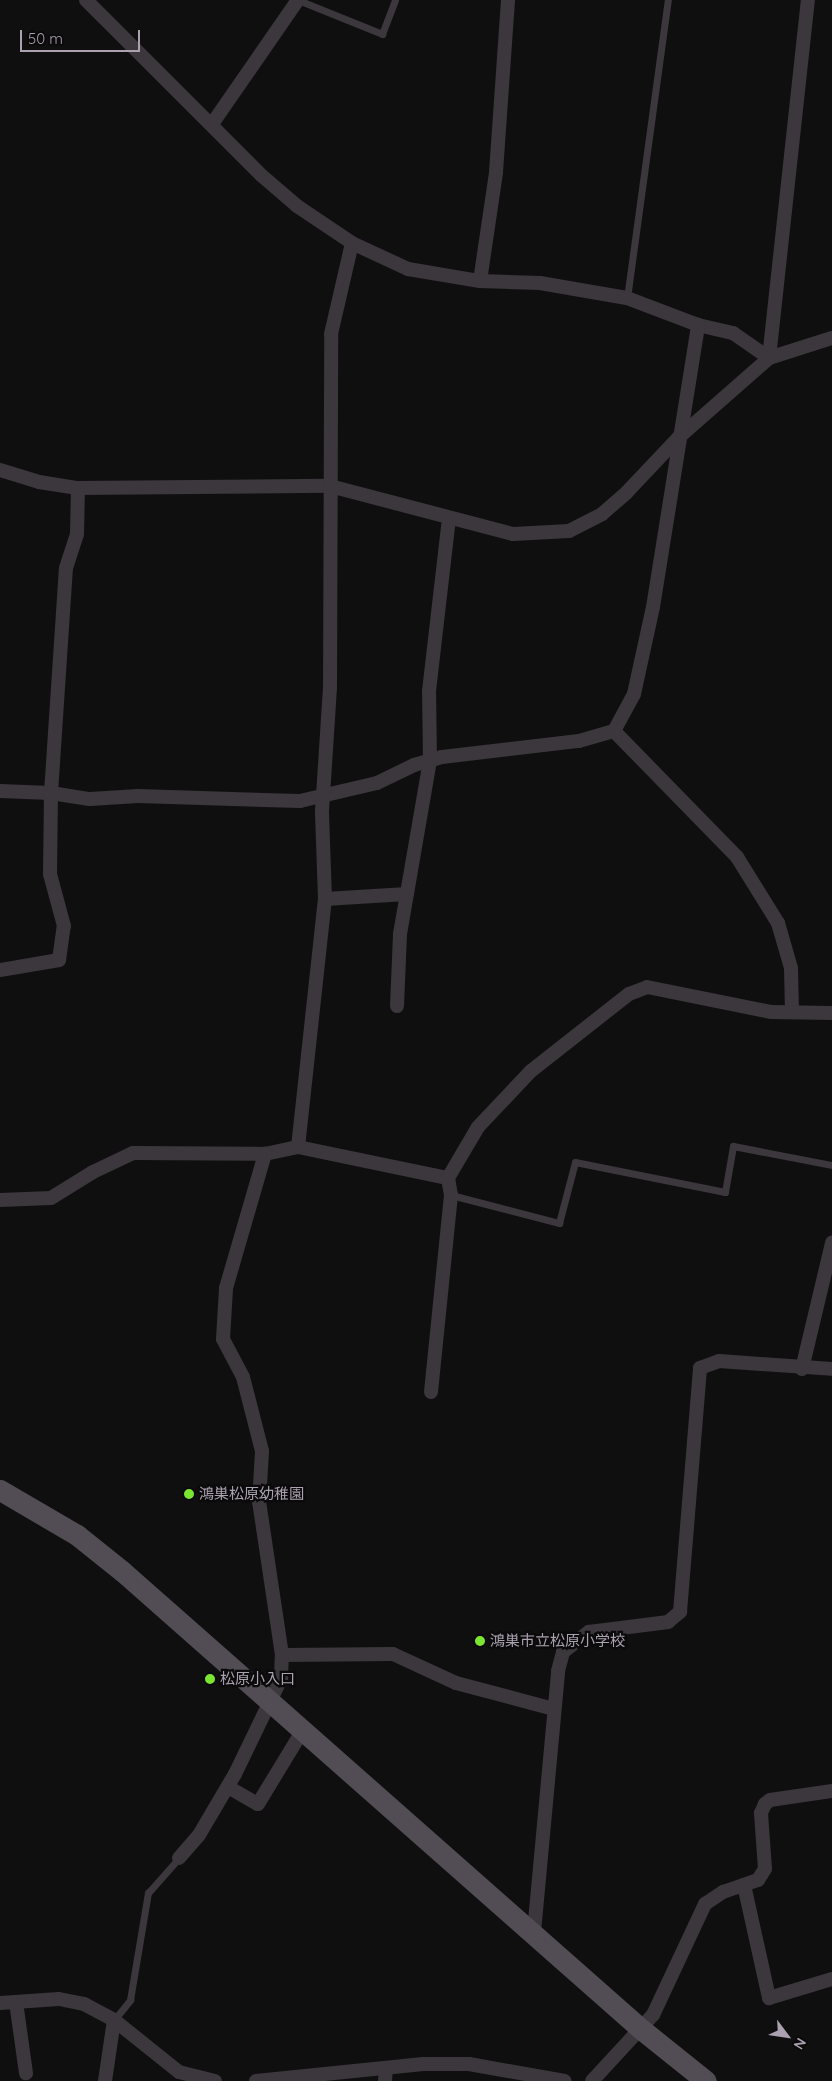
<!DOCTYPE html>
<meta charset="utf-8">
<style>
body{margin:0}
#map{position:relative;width:832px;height:2081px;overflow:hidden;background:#100f10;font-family:Quicksand,"Noto Sans JP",sans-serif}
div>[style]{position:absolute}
.service>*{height:7px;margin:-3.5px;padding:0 3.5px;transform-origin:3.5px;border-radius:3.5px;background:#3b373c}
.minor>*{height:14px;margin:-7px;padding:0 7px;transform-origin:7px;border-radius:7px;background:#3b373c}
.primary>*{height:21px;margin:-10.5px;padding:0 10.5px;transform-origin:10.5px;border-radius:10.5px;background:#524d54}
.dots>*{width:14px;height:14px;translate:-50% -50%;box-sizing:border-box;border:2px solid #0b0a0b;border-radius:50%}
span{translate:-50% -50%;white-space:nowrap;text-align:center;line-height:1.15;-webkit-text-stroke:4.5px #0b0a0b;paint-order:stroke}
.poi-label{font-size:15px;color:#aba1b1}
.left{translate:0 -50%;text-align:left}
.north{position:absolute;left:762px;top:2011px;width:50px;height:50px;-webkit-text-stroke:4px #0b0a0b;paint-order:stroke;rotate:121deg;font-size:14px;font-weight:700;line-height:20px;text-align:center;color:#aba1b1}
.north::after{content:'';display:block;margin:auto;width:18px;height:22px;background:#aba1b1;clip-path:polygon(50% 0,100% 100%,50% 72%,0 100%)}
.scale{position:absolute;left:20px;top:30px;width:120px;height:22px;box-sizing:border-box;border:2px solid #aba1b1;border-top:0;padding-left:6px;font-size:15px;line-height:18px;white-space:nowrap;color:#aba1b1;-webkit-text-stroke:4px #0b0a0b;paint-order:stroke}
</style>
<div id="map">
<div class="service">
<i style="left:298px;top:0;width:91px;rotate:22deg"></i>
<i style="left:382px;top:34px;width:36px;rotate:-69deg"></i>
<i style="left:627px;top:298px;width:301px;rotate:-82.2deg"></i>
<i style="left:451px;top:1195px;width:112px;rotate:14.5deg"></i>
<i style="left:559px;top:1223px;width:63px;rotate:-75.3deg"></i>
<i style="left:575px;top:1162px;width:153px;rotate:11.3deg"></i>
<i style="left:725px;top:1192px;width:47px;rotate:-80.1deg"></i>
<i style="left:733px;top:1146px;width:101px;rotate:10.9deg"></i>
<i style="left:114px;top:2020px;width:26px;rotate:-51deg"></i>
<i style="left:130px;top:2000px;width:109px;rotate:-80.5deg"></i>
<i style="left:148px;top:1893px;width:47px;rotate:-48.5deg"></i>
</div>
<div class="minor">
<i style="left:86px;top:0;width:247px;rotate:45deg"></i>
<i style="left:261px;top:175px;width:48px;rotate:40.7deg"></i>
<i style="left:297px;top:206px;width:66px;rotate:33.9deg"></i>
<i style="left:352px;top:243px;width:62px;rotate:24.9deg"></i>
<i style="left:408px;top:269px;width:73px;rotate:9.5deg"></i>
<i style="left:480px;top:281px;width:60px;rotate:1.9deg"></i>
<i style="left:540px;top:283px;width:88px;rotate:9.8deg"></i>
<i style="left:627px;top:298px;width:76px;rotate:20.8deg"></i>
<i style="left:698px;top:325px;width:36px;rotate:13deg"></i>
<i style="left:733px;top:333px;width:44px;rotate:34.8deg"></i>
<i style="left:212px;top:124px;width:151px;rotate:-55.3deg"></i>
<i style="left:480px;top:281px;width:110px;rotate:-81.6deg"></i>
<i style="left:496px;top:172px;width:172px;rotate:-86deg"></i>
<i style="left:769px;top:358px;width:360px;rotate:-83.8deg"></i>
<i style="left:0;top:470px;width:41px;rotate:17.1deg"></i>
<i style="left:39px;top:482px;width:39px;rotate:9deg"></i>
<i style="left:78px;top:488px;width:252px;rotate:-0.5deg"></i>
<i style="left:330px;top:486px;width:189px;rotate:14.7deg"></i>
<i style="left:513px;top:534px;width:56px;rotate:-3.1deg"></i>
<i style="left:569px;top:531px;width:37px;rotate:-27deg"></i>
<i style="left:602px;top:514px;width:33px;rotate:-41deg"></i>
<i style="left:627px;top:492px;width:74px;rotate:-46.6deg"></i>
<i style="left:678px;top:438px;width:121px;rotate:-41.3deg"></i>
<i style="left:769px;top:358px;width:66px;rotate:-17.6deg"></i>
<i style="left:614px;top:731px;width:176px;rotate:45.7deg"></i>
<i style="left:737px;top:857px;width:78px;rotate:58.2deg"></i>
<i style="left:778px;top:923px;width:47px;rotate:73.9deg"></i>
<i style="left:791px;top:968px;width:44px;rotate:88.7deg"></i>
<i style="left:0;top:791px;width:51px;rotate:2.2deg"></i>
<i style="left:51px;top:793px;width:39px;rotate:9deg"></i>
<i style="left:90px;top:799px;width:48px;rotate:-3.6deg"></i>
<i style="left:138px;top:796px;width:162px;rotate:1.8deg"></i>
<i style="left:300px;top:801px;width:79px;rotate:-13.2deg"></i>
<i style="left:377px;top:783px;width:41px;rotate:-25.9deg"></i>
<i style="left:414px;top:765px;width:29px;rotate:-16deg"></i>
<i style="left:442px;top:757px;width:138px;rotate:-6.7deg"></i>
<i style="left:579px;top:741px;width:36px;rotate:-16deg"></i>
<i style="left:614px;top:731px;width:42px;rotate:-61.6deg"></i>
<i style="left:634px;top:694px;width:89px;rotate:-77.7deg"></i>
<i style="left:653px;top:607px;width:286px;rotate:-80.9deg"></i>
<i style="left:325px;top:899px;width:82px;rotate:-3.5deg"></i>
<i style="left:0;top:970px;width:60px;rotate:-9.6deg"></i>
<i style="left:59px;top:960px;width:34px;rotate:-82deg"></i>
<i style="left:64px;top:926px;width:54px;rotate:-105.1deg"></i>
<i style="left:50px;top:874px;width:81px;rotate:-89.3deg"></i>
<i style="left:51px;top:793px;width:225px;rotate:-86.2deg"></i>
<i style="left:66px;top:568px;width:36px;rotate:-72deg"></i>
<i style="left:77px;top:534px;width:46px;rotate:-88.8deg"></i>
<i style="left:397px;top:1006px;width:72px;rotate:-87.6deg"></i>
<i style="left:400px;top:934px;width:177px;rotate:-80.2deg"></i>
<i style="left:430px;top:760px;width:69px;rotate:-90.8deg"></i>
<i style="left:429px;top:691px;width:174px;rotate:-83.4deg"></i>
<i style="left:298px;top:1147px;width:153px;rotate:11.7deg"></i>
<i style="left:448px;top:1178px;width:17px;rotate:80deg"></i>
<i style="left:451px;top:1195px;width:198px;rotate:95.8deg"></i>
<i style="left:448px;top:1178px;width:59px;rotate:-59.5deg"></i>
<i style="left:478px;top:1127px;width:77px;rotate:-46.6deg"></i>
<i style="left:531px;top:1071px;width:125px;rotate:-38.2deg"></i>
<i style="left:629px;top:994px;width:19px;rotate:-21deg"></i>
<i style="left:647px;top:987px;width:126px;rotate:11.4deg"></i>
<i style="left:771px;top:1012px;width:61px;rotate:0.9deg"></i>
<i style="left:0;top:1200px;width:51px;rotate:-2.2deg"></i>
<i style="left:51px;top:1198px;width:49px;rotate:-31.8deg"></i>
<i style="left:93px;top:1172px;width:44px;rotate:-25.4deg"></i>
<i style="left:133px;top:1153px;width:132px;rotate:0.4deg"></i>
<i style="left:265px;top:1154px;width:34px;rotate:-12deg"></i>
<i style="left:298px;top:1147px;width:249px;rotate:-83.8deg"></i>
<i style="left:325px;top:899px;width:88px;rotate:-92deg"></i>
<i style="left:322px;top:811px;width:123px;rotate:-86.3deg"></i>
<i style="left:330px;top:688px;width:354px;rotate:-89.8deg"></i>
<i style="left:331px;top:334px;width:93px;rotate:-77deg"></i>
<i style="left:802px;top:1369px;width:130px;rotate:-76.6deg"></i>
<i style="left:282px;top:1655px;width:111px;rotate:-0.5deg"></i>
<i style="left:393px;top:1654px;width:69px;rotate:24.7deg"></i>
<i style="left:456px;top:1683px;width:101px;rotate:14.9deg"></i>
<i style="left:228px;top:1787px;width:34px;rotate:30deg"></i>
<i style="left:258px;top:1804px;width:87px;rotate:-58.7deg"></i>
<i style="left:179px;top:1858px;width:30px;rotate:-49deg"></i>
<i style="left:199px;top:1835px;width:71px;rotate:-59.5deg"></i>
<i style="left:235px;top:1774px;width:106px;rotate:-64.2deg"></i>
<i style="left:281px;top:1679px;width:24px;rotate:-88deg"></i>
<i style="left:282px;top:1655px;width:155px;rotate:-98.5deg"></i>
<i style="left:259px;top:1502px;width:51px;rotate:-86.6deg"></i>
<i style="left:262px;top:1451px;width:76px;rotate:-104.4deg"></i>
<i style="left:243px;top:1377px;width:43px;rotate:-117.8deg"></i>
<i style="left:223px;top:1339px;width:51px;rotate:-86.6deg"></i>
<i style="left:226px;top:1288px;width:140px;rotate:-73.8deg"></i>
<i style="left:744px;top:1885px;width:116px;rotate:77.5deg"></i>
<i style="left:769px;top:1998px;width:66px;rotate:-16.8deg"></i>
<i style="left:534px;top:1932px;width:262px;rotate:-84.7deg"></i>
<i style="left:558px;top:1671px;width:20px;rotate:-75deg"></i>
<i style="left:563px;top:1652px;width:33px;rotate:-38deg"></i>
<i style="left:589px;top:1632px;width:80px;rotate:-7.2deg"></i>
<i style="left:668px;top:1622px;width:16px;rotate:-40deg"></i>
<i style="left:680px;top:1612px;width:245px;rotate:-85.3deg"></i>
<i style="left:700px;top:1368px;width:20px;rotate:-20deg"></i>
<i style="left:719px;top:1361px;width:113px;rotate:4deg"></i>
<i style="left:16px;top:2002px;width:72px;rotate:82deg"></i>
<i style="left:0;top:2003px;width:59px;rotate:-3.9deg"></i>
<i style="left:59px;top:1999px;width:25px;rotate:11deg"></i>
<i style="left:84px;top:2004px;width:34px;rotate:28deg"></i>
<i style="left:114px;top:2020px;width:83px;rotate:38.7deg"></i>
<i style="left:179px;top:2072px;width:37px;rotate:14deg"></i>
<i style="left:105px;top:2081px;width:62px;rotate:-81.6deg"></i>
<i style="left:256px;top:2081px;width:168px;rotate:-5.8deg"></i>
<i style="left:423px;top:2064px;width:46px"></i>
<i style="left:469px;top:2064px;width:97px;rotate:10.1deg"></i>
<i style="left:385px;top:2081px;width:13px;rotate:-86deg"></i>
<i style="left:592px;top:2081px;width:90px;rotate:-47.3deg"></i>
<i style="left:653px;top:2015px;width:123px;rotate:-64.9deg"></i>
<i style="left:705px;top:1904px;width:22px;rotate:-34deg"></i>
<i style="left:723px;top:1892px;width:37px;rotate:-19deg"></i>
<i style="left:758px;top:1880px;width:13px;rotate:-58deg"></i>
<i style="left:765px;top:1869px;width:56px;rotate:-94.1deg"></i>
<i style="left:761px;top:1813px;width:10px;rotate:-66deg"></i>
<i style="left:765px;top:1804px;width:6px;rotate:-39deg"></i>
<i style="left:770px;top:1800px;width:63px;rotate:-8.3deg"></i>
</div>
<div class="primary">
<i style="left:0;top:1490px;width:89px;rotate:30.3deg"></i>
<i style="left:77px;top:1535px;width:58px;rotate:38.7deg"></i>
<i style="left:122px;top:1571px;width:692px;rotate:41.43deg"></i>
<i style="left:641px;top:2029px;width:83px;rotate:38.7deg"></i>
</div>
<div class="dots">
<i style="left:189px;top:1494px;background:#7be631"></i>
<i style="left:480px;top:1641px;background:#7be631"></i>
<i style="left:210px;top:1679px;background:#7be631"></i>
</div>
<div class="poi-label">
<span class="left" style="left:199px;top:1494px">鴻巣松原幼稚園</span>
<span class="left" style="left:490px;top:1641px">鴻巣市立松原小学校</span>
<span class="left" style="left:220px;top:1679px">松原小入口</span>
</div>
<div class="north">N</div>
<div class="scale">50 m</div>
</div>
